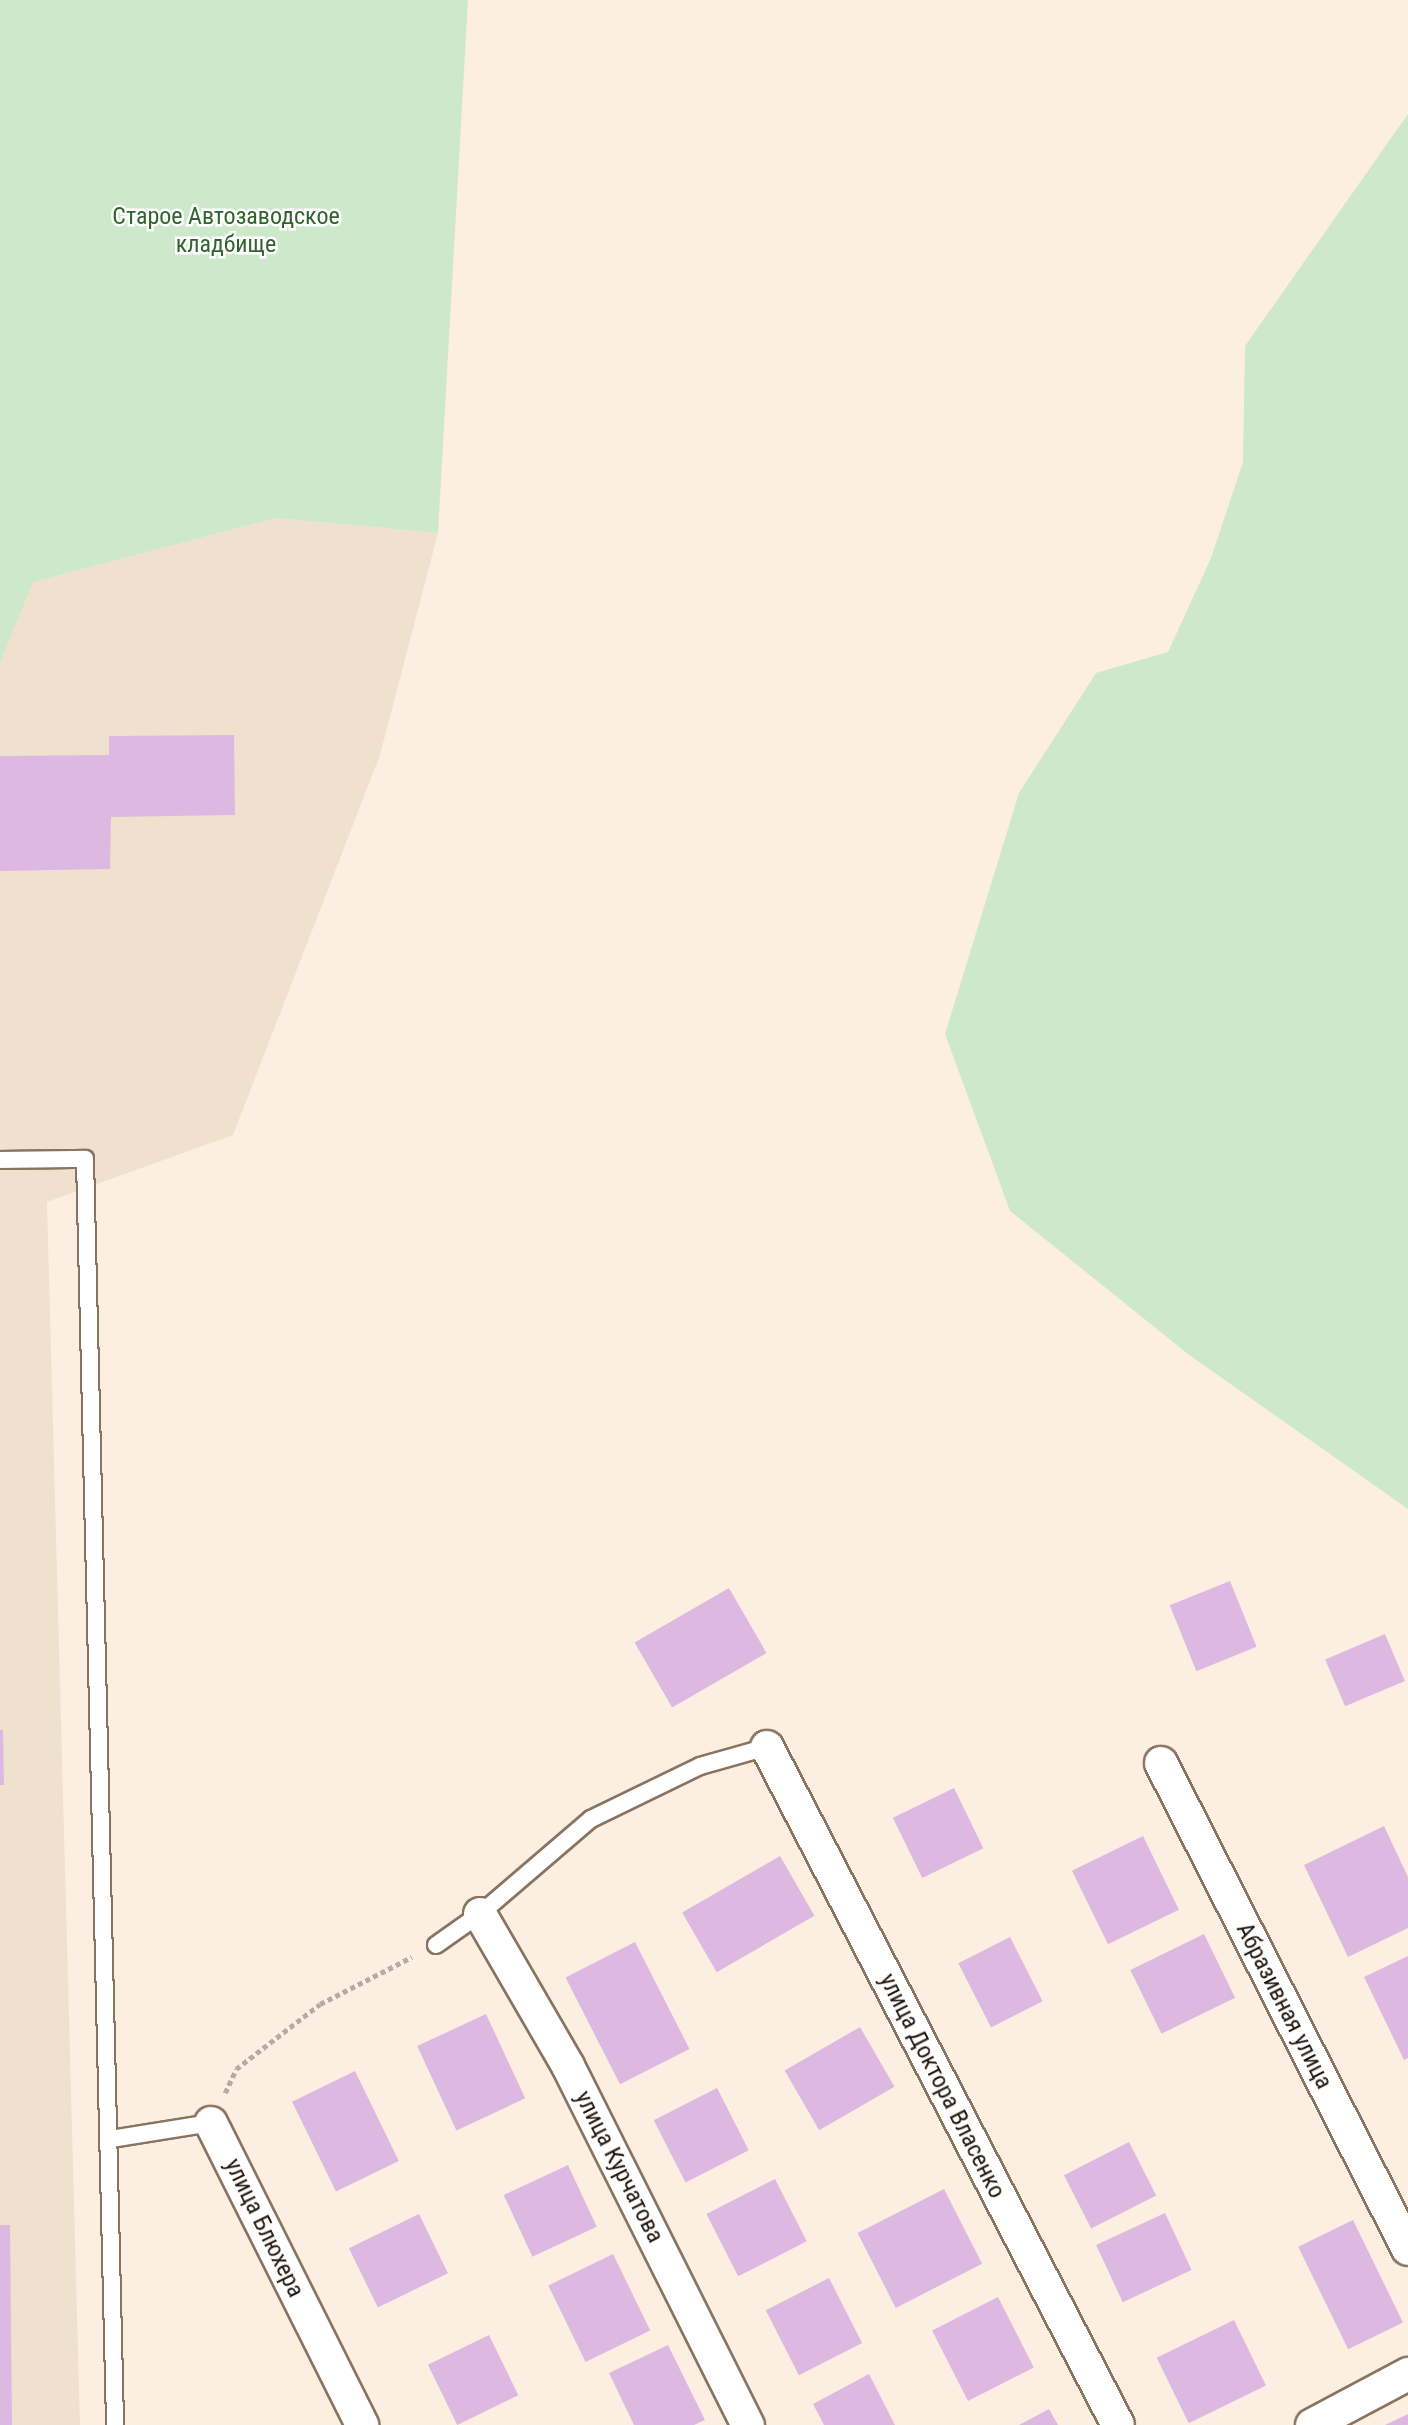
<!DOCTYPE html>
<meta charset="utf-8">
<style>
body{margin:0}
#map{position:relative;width:1408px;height:2425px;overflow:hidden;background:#fdeee2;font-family:"Roboto Condensed",sans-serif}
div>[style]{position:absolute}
.industrial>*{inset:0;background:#f0e1ce}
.green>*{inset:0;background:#cde8ca}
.building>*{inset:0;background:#ddb9e1;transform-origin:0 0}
.path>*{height:4.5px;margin-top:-2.25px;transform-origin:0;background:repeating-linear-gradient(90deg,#b7aaa0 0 5px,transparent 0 8.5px)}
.roads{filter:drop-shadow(2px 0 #897361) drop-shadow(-2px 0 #897361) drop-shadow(0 2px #897361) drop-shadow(0 -2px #897361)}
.service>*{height:16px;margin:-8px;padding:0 8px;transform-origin:8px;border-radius:8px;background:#fff}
.minor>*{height:32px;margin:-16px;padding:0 16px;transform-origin:16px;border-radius:16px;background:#fff}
span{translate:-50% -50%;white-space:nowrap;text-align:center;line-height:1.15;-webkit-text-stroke:5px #fefefe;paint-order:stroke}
.park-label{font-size:24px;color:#31632e}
.street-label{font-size:24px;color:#1d150d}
</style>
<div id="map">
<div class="industrial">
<i style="clip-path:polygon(276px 518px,438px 533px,380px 755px,233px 1135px,47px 1202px,80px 2425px,0 2425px,0 663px,32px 582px)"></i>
</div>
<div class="green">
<i style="clip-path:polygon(0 0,468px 0,438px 533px,276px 518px,33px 582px,0 663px)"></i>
<i style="clip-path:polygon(1408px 114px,1408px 1509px,1188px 1354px,1010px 1211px,945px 1034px,1019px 793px,1096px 673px,1168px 652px,1211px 558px,1243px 462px,1245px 346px)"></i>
</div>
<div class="building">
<i style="clip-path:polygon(234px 735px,235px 815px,111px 817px,110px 869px,0 871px,0 756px,109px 755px,109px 736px)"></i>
<i style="left:1230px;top:1581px;width:71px;height:65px;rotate:68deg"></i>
<i style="left:729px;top:1588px;width:75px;height:109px;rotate:60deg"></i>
<i style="left:1385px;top:1634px;width:51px;height:65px;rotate:67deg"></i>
<i style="clip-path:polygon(0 1730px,3px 1730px,4px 1785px,0 1785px)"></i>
<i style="left:954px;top:1788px;width:67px;height:68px;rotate:64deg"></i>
<i style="clip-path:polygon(1384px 1826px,1408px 1877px,1408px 1928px,1348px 1957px,1304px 1865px)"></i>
<i style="left:1143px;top:1836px;width:82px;height:79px;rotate:64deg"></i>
<i style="left:780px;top:1856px;width:69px;height:113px;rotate:60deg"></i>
<i style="left:1204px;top:1934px;width:71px;height:82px;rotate:64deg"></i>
<i style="left:1010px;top:1937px;width:72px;height:58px;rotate:63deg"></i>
<i style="left:635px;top:1942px;width:120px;height:78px;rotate:63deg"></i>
<i style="clip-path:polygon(1408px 1956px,1408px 2058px,1404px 2060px,1364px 1977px)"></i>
<i style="left:486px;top:2014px;width:93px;height:76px;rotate:65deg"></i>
<i style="left:860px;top:2027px;width:69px;height:87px;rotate:60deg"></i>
<i style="left:355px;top:2071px;width:100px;height:70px;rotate:64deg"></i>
<i style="left:717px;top:2088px;width:70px;height:71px;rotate:63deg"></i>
<i style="left:1129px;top:2142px;width:60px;height:73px;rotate:63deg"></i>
<i style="left:568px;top:2165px;width:68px;height:71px;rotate:65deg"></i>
<i style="left:775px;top:2179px;width:70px;height:77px;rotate:63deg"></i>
<i style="left:944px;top:2189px;width:84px;height:97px;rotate:63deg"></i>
<i style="left:1165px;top:2213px;width:63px;height:76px;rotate:65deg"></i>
<i style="left:419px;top:2214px;width:66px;height:78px;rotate:64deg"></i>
<i style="left:1353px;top:2220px;width:114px;height:61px;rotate:64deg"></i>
<i style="clip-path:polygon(0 2225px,10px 2225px,12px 2425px,0 2425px)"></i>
<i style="left:613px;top:2254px;width:85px;height:72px;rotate:64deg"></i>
<i style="left:829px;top:2278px;width:73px;height:71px;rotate:63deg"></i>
<i style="left:998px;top:2297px;width:79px;height:74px;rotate:63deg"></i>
<i style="left:1234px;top:2320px;width:73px;height:86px;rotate:64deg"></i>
<i style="left:489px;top:2335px;width:67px;height:68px;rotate:64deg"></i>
<i style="clip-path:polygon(668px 2345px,705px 2420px,694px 2425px,634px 2425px,609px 2373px)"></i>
<i style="clip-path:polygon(869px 2374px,895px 2425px,824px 2425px,813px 2404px)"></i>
<i style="clip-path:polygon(1049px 2409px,1058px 2425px,1019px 2425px)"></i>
<i style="clip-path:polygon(1408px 2414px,1408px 2425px,1385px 2425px)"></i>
</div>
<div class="path">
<i style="left:225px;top:2093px;width:26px;rotate:-65deg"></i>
<i style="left:236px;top:2069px;width:106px;rotate:-37.7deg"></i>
<i style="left:320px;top:2004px;width:103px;rotate:-27.1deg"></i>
</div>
<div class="roads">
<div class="service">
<i style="left:0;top:1160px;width:85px;rotate:-0.7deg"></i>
<i style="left:85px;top:1159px;width:1266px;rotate:88.64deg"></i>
<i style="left:436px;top:1945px;width:54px;rotate:-35.2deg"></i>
<i style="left:480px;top:1914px;width:146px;rotate:-40.6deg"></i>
<i style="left:591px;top:1819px;width:121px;rotate:-25.9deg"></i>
<i style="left:700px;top:1766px;width:70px;rotate:-15.8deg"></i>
<i style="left:111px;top:2139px;width:101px;rotate:-9.1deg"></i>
</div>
<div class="minor">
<i style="left:767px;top:1747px;width:763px;rotate:62.63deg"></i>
<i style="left:1161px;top:1763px;width:545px;rotate:63.06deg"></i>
<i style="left:480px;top:1914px;width:176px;rotate:59.9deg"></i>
<i style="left:568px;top:2066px;width:402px;rotate:63.4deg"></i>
<i style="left:211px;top:2123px;width:338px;rotate:63.4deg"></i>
<i style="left:1312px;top:2425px;width:109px;rotate:-28deg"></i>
</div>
</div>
<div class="park-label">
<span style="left:226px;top:231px">Старое Автозаводское<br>кладбище</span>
</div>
<div class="street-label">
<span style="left:1284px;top:2006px;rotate:63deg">Абразивная улица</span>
<span style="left:942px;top:2086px;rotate:63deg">улица Доктора Власенко</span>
<span style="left:619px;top:2167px;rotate:63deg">улица Курчатова</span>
<span style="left:264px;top:2228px;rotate:64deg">улица Блюхера</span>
</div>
</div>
